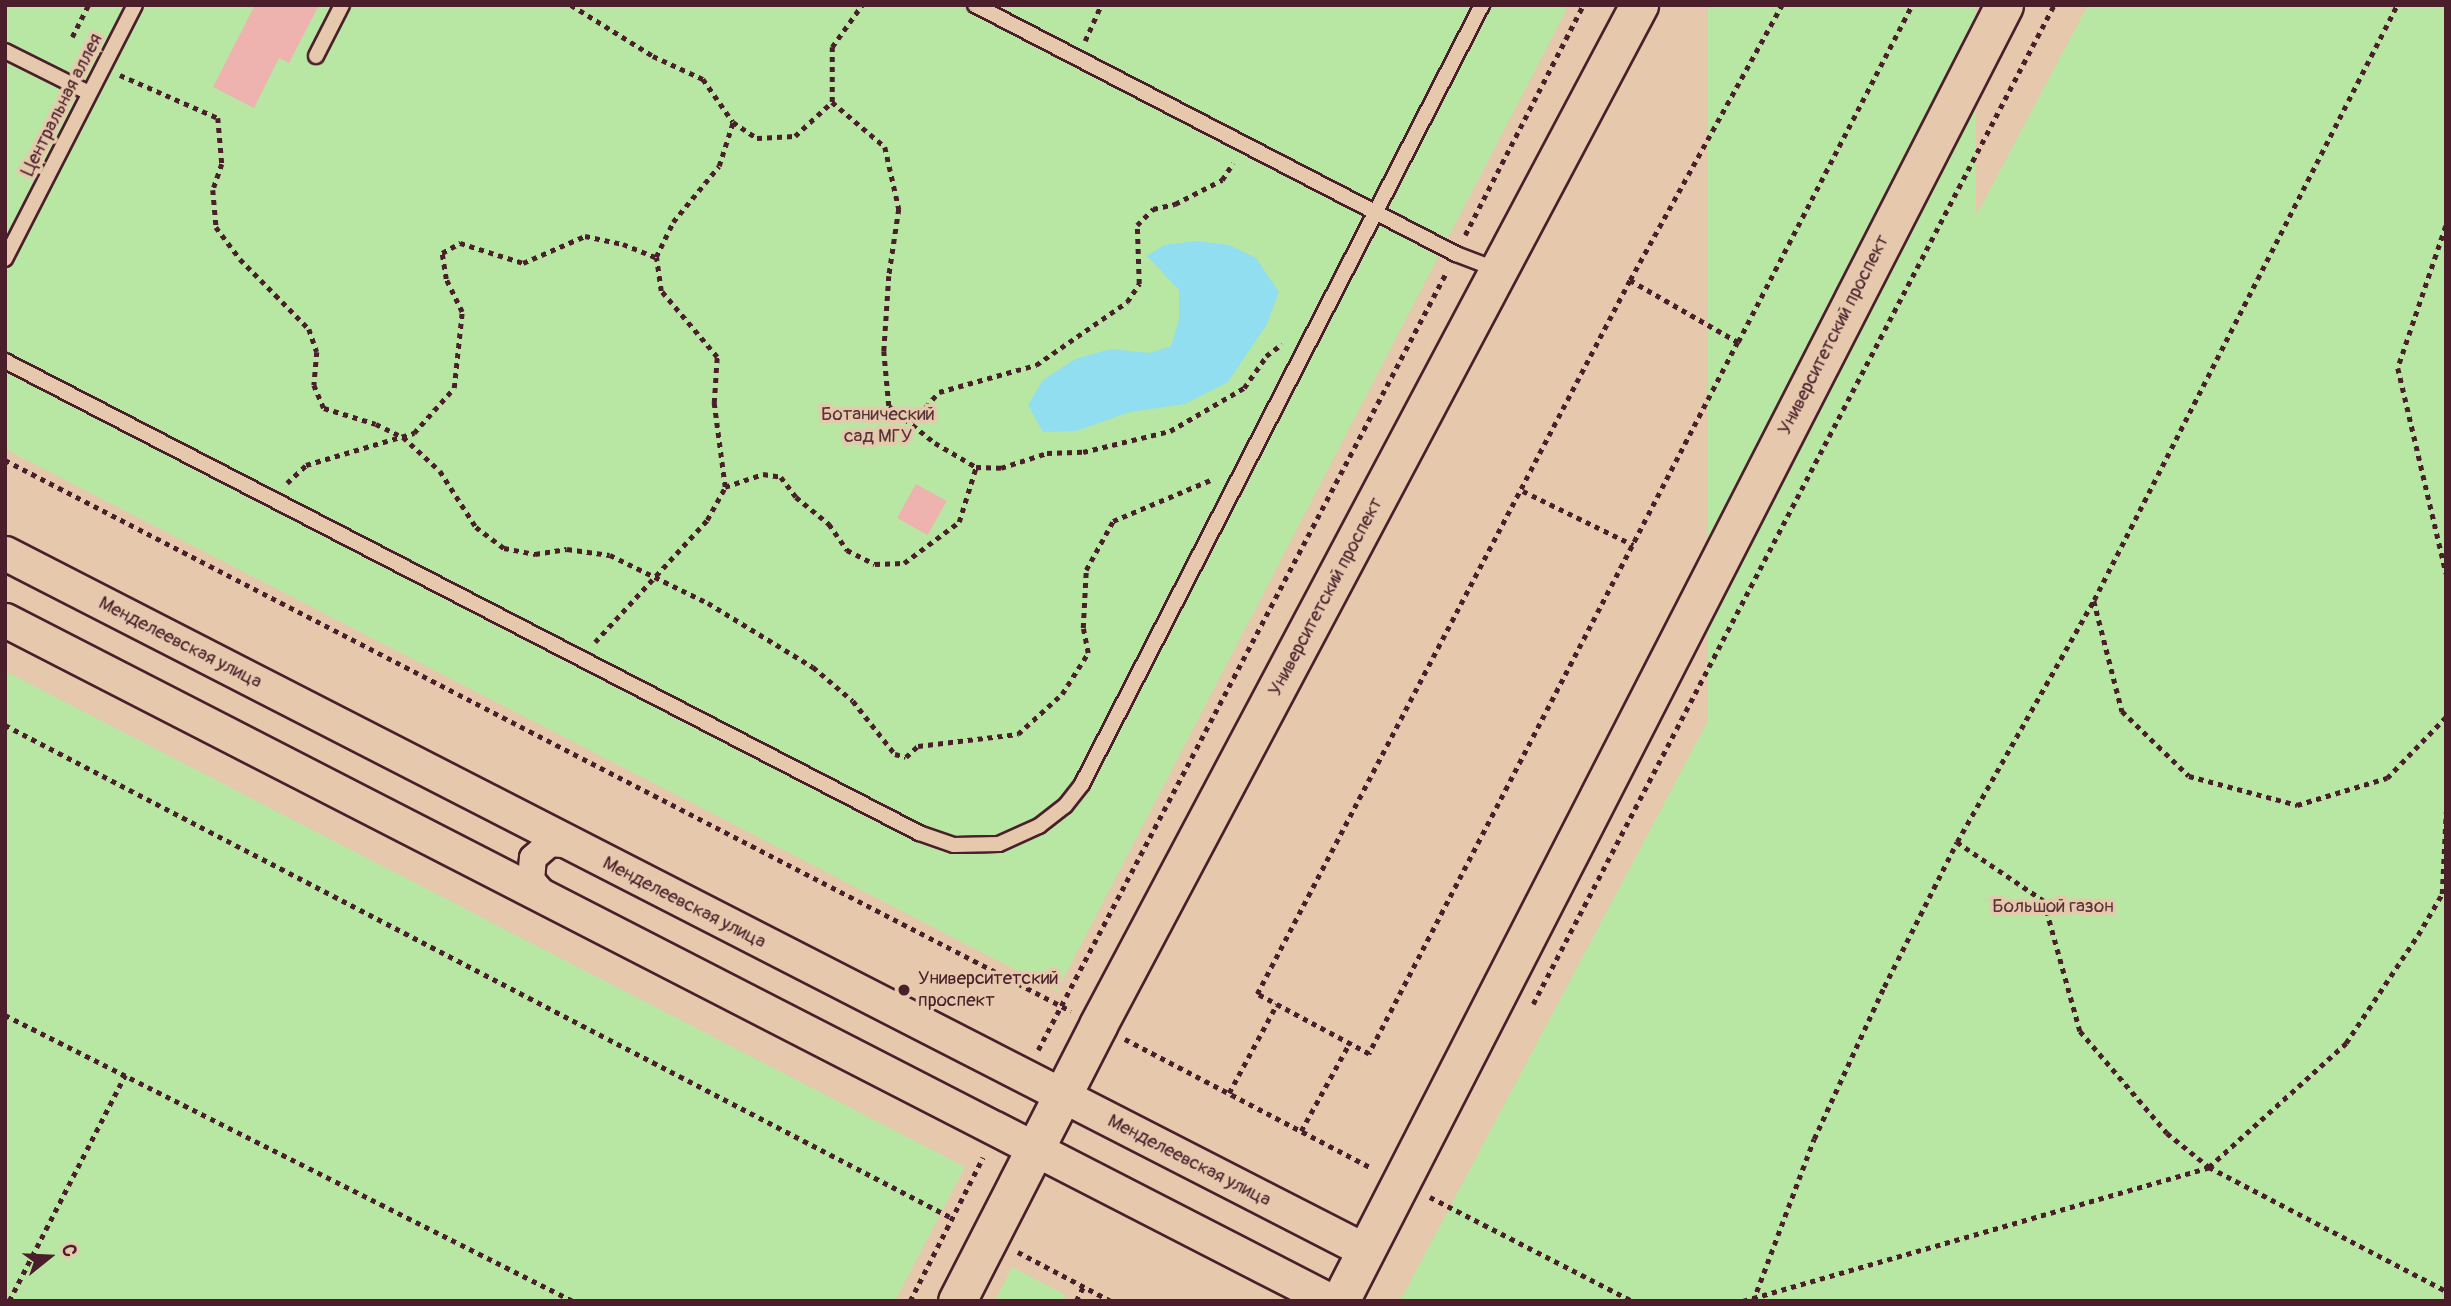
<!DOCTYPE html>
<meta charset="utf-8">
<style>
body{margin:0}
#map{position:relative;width:2451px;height:1306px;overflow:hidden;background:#e6c9ad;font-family:Pangolin,sans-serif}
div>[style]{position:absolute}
.green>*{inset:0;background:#b8e6a3;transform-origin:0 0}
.water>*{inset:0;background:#91def1}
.building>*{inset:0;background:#eeb2af;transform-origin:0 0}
.path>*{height:4.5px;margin-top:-2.25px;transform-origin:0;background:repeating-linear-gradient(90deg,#4a1f2b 0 5px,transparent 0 10px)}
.roads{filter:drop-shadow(2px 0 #4a1f2b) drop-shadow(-2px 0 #4a1f2b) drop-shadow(0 2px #4a1f2b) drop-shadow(0 -2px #4a1f2b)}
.service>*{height:14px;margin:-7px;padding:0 7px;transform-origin:7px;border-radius:7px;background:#e6c9ad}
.minor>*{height:26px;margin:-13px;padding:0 13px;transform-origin:13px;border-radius:13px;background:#e6c9ad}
.tertiary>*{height:33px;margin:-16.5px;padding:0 16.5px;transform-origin:16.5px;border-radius:16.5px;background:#e6c9ad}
.secondary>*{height:37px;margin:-18.5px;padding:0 18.5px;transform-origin:18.5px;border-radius:18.5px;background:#e6c9ad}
.dots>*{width:19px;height:19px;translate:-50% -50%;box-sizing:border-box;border:4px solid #e6c9ad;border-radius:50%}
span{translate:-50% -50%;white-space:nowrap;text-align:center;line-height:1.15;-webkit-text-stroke:7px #e6c9ad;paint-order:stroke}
.street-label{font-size:19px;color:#4a1f2b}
.park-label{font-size:19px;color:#553337}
.poi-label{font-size:19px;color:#4a1f2b}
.left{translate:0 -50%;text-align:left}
.frame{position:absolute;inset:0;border:7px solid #4a1f2b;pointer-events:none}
.north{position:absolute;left:14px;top:1222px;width:70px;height:70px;-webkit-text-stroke:5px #e6c9ad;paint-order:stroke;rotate:72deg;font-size:19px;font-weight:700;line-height:28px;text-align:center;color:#4a1f2b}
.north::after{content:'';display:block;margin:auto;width:24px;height:32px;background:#4a1f2b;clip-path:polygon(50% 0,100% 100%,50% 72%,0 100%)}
</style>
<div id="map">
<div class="green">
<i style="clip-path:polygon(5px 5px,1569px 5px,1057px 991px,5px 449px)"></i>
<i style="left:1708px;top:5px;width:268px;height:1174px"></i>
<i style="clip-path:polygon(2088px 5px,2446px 5px,2446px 1301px,1400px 1301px)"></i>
<i style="clip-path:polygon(5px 671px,965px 1167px,895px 1301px,5px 1301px)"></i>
<i style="clip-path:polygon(1012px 1267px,1066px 1295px,1062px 1301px,995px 1301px)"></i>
</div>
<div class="water">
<i style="clip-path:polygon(1196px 241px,1229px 245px,1256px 258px,1279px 292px,1267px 324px,1228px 382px,1185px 404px,1130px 412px,1076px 431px,1043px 432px,1028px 405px,1043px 380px,1075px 359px,1111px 349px,1150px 353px,1171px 346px,1179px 319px,1179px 290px,1147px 256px,1164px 245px)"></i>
</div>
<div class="building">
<i style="clip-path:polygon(255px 5px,319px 5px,289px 63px,279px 58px,254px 108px,213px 87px)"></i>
<i style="left:916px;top:484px;width:35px;height:39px;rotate:29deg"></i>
</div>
<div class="path">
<i style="left:571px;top:5px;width:97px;rotate:31.9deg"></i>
<i style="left:653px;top:56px;width:55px;rotate:24.7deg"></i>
<i style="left:703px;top:79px;width:52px;rotate:55.1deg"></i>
<i style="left:733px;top:122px;width:29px;rotate:34deg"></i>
<i style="left:757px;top:138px;width:38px;rotate:-3deg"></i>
<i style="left:795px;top:136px;width:50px;rotate:-42.6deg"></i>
<i style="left:832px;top:102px;width:55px;rotate:-90deg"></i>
<i style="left:832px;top:47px;width:52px;rotate:-54.5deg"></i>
<i style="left:72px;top:37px;width:36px;rotate:-63deg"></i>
<i style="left:1085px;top:41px;width:39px;rotate:-66deg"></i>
<i style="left:120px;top:75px;width:107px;rotate:23.7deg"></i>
<i style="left:218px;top:118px;width:46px;rotate:85deg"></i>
<i style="left:222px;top:164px;width:28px;rotate:109deg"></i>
<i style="left:213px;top:190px;width:37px;rotate:85deg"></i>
<i style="left:216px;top:227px;width:40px;rotate:53deg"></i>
<i style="left:240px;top:259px;width:98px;rotate:45.4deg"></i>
<i style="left:309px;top:329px;width:24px;rotate:71deg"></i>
<i style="left:317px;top:352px;width:33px;rotate:95deg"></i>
<i style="left:314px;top:385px;width:25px;rotate:67deg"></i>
<i style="left:324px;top:408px;width:54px;rotate:17.1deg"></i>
<i style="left:376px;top:424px;width:30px;rotate:26deg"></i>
<i style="left:403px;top:437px;width:50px;rotate:42.6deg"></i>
<i style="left:440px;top:471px;width:67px;rotate:57.3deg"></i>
<i style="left:476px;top:527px;width:35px;rotate:37deg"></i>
<i style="left:504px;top:548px;width:32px;rotate:11deg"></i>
<i style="left:535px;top:554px;width:32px;rotate:-9deg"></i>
<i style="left:567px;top:549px;width:43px;rotate:7.9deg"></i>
<i style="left:610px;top:555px;width:109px;rotate:26.1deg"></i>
<i style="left:708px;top:603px;width:123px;rotate:31.4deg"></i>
<i style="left:813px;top:667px;width:52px;rotate:40.4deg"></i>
<i style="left:853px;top:701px;width:68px;rotate:51.6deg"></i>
<i style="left:895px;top:754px;width:11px;rotate:15deg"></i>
<i style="left:906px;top:757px;width:16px;rotate:-43deg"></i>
<i style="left:918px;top:746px;width:101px;rotate:-6.8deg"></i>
<i style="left:1018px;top:734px;width:59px;rotate:-42.3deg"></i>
<i style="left:1062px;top:694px;width:49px;rotate:-57.6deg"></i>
<i style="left:1088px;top:653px;width:25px;rotate:-101deg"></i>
<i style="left:1083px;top:628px;width:58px;rotate:-87deg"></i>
<i style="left:1086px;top:570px;width:56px;rotate:-61.1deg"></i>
<i style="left:1113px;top:521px;width:108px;rotate:-22.8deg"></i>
<i style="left:832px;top:102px;width:70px;rotate:40.3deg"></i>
<i style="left:885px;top:147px;width:64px;rotate:77.3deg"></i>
<i style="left:899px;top:209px;width:68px;rotate:98.5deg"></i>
<i style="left:889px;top:276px;width:75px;rotate:93.8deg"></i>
<i style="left:884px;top:351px;width:55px;rotate:84.8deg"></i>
<i style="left:889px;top:406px;width:59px;rotate:38.8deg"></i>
<i style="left:935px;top:443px;width:48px;rotate:30.3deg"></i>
<i style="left:976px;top:467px;width:25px;rotate:2deg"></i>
<i style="left:1001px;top:468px;width:48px;rotate:-18.1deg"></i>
<i style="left:1047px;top:453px;width:36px;rotate:-2deg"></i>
<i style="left:1083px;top:452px;width:89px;rotate:-13.6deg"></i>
<i style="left:1170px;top:431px;width:86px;rotate:-30.2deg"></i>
<i style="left:1244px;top:388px;width:39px;rotate:-55deg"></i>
<i style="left:1266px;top:356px;width:20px;rotate:-37deg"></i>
<i style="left:2446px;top:226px;width:150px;rotate:108.7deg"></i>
<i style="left:2398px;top:368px;width:211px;rotate:76.8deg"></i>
<i style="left:1465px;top:235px;width:259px;rotate:-62.8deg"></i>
<i style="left:1630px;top:280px;width:125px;rotate:29.9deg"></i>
<i style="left:1738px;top:342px;width:379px;rotate:-62.7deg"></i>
<i style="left:1738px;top:342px;width:802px;rotate:117.4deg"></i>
<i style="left:1369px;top:1054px;width:127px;rotate:-151.8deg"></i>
<i style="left:1257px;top:994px;width:806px;rotate:-62.42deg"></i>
<i style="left:1630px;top:280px;width:314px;rotate:-61.1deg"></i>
<i style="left:912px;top:422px;width:40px;rotate:-48deg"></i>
<i style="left:939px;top:392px;width:101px;rotate:-15.6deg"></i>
<i style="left:1036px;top:365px;width:111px;rotate:-34.7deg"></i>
<i style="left:1127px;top:302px;width:22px;rotate:-56deg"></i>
<i style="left:1139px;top:284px;width:59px;rotate:-91.9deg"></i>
<i style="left:1137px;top:225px;width:23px;rotate:-45deg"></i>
<i style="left:1153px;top:209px;width:23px;rotate:-13deg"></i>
<i style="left:1175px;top:204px;width:53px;rotate:-27.1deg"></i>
<i style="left:1222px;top:180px;width:20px;rotate:-57deg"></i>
<i style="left:5px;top:460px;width:1200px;rotate:27.33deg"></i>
<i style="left:287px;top:483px;width:26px;rotate:-43deg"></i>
<i style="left:306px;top:465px;width:113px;rotate:-16.5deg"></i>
<i style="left:414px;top:433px;width:60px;rotate:-48.4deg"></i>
<i style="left:454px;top:388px;width:76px;rotate:-84deg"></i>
<i style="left:462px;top:312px;width:37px;rotate:-116deg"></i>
<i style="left:446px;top:279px;width:26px;rotate:-99deg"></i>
<i style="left:442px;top:253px;width:21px;rotate:-29deg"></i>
<i style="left:460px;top:243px;width:66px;rotate:17.6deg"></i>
<i style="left:523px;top:263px;width:68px;rotate:-23.5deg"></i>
<i style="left:585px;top:236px;width:39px;rotate:12deg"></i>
<i style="left:623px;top:244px;width:35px;rotate:22deg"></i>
<i style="left:725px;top:487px;width:40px;rotate:-18.9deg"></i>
<i style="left:763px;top:474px;width:18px;rotate:9deg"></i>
<i style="left:781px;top:477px;width:25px;rotate:53deg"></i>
<i style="left:796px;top:497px;width:43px;rotate:39.3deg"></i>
<i style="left:829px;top:524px;width:32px;rotate:55deg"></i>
<i style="left:847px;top:550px;width:31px;rotate:27deg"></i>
<i style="left:875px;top:564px;width:29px;rotate:-2deg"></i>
<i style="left:904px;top:563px;width:69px;rotate:-36.7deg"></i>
<i style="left:959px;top:522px;width:58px;rotate:-72.8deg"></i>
<i style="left:1523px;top:491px;width:123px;rotate:26.1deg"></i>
<i style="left:2094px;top:601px;width:114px;rotate:75.7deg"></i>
<i style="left:2122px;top:711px;width:93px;rotate:44.1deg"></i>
<i style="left:2189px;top:776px;width:112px;rotate:15deg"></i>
<i style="left:2297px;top:805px;width:94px;rotate:-16.7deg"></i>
<i style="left:2387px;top:778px;width:85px;rotate:-46deg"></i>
<i style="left:595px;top:642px;width:166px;rotate:-47.4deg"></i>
<i style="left:707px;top:520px;width:38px;rotate:-61deg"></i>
<i style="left:725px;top:487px;width:85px;rotate:-97.5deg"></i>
<i style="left:714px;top:403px;width:46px;rotate:-86.3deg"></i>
<i style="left:717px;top:357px;width:87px;rotate:-130.3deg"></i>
<i style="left:661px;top:291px;width:34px;rotate:-98deg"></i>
<i style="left:656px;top:257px;width:39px;rotate:-64deg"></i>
<i style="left:673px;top:222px;width:72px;rotate:-50.6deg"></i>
<i style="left:719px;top:166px;width:46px;rotate:-72.3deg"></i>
<i style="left:5px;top:725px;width:1070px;rotate:27.5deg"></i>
<i style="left:1957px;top:842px;width:105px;rotate:34.1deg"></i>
<i style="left:2044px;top:901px;width:135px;rotate:74.5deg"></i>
<i style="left:2080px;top:1031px;width:134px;rotate:49.5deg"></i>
<i style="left:2167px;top:1133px;width:54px;rotate:39deg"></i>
<i style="left:2209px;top:1167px;width:267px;rotate:27.6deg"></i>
<i style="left:1533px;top:1004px;width:1127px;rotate:-62.46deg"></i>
<i style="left:5px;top:1015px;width:636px;rotate:26.73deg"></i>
<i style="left:1125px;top:1039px;width:279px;rotate:27.6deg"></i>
<i style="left:1038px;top:1050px;width:880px;rotate:-62.3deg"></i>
<i style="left:1229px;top:1093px;width:101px;rotate:-61.7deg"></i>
<i style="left:1301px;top:1131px;width:99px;rotate:-61.1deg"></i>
<i style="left:1430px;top:1197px;width:227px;rotate:27.2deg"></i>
<i style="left:1018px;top:1252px;width:105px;rotate:27.8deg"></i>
<i style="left:9px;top:1301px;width:254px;rotate:-62.8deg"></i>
<i style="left:910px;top:1301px;width:161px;rotate:-63.1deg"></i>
<i style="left:1076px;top:1301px;width:16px;rotate:-63deg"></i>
<i style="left:1743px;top:1301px;width:485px;rotate:-16deg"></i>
<i style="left:2209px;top:1167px;width:185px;rotate:-42.1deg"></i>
<i style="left:2346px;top:1043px;width:130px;rotate:-56.3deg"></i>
<i style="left:2418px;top:935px;width:48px;rotate:-59.7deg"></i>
<i style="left:2442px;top:894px;width:82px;rotate:-87.2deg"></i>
<i style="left:1753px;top:1301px;width:173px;rotate:-69.4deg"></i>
<i style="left:1814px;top:1139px;width:167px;rotate:-65.3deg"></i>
<i style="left:1884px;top:987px;width:162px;rotate:-63.3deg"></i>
<i style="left:1957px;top:842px;width:278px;rotate:-60.5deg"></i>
<i style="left:2094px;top:600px;width:668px;rotate:-63.01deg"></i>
</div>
<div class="roads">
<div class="service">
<i style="left:975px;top:5px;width:542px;rotate:27.37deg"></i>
<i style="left:1456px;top:254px;width:45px;rotate:20.9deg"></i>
<i style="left:5px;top:51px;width:94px;rotate:26.6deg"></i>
<i style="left:316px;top:56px;width:57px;rotate:-63deg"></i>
<i style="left:5px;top:259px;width:285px;rotate:-62.9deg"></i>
<i style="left:5px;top:361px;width:1029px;rotate:27.31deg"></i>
<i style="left:919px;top:833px;width:37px;rotate:19deg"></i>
<i style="left:954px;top:845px;width:45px;rotate:-1.3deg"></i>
<i style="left:999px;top:844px;width:44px;rotate:-24.2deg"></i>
<i style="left:1039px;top:826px;width:33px;rotate:-38deg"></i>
<i style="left:1065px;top:806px;width:28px;rotate:-52deg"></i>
<i style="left:1082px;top:784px;width:876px;rotate:-62.82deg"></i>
</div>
<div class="minor">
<i style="left:546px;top:897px;width:23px;rotate:-131deg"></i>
<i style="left:531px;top:880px;width:22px;rotate:-85deg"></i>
<i style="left:533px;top:858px;width:23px;rotate:-41deg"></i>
<i style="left:550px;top:843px;width:22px;rotate:5deg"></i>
</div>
<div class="tertiary">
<i style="left:5px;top:553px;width:1527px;rotate:27.15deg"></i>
<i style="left:5px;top:620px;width:1491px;rotate:27.18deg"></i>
</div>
<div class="secondary">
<i style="left:957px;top:1301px;width:310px;rotate:-62.9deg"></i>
<i style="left:1098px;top:1025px;width:1155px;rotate:-62.06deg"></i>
<i style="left:1340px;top:1301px;width:1456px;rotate:-62.87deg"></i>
</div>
</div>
<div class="dots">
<i style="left:904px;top:990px;background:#4a1f2b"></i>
</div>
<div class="street-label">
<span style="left:62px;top:105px;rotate:-63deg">Центральная аллея</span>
<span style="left:1834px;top:335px;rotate:-63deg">Университетский проспект</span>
<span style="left:1326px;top:597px;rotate:-62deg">Университетский проспект</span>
<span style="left:180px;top:643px;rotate:27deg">Менделеевская улица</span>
<span style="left:684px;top:903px;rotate:27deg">Менделеевская улица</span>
<span style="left:1189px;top:1161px;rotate:27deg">Менделеевская улица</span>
</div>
<div class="park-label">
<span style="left:878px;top:426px">Ботанический<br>сад МГУ</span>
<span style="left:2053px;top:907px">Большой газон</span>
</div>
<div class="poi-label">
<span class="left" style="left:918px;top:990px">Университетский<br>проспект</span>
</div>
<div class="frame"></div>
<div class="north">С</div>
</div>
